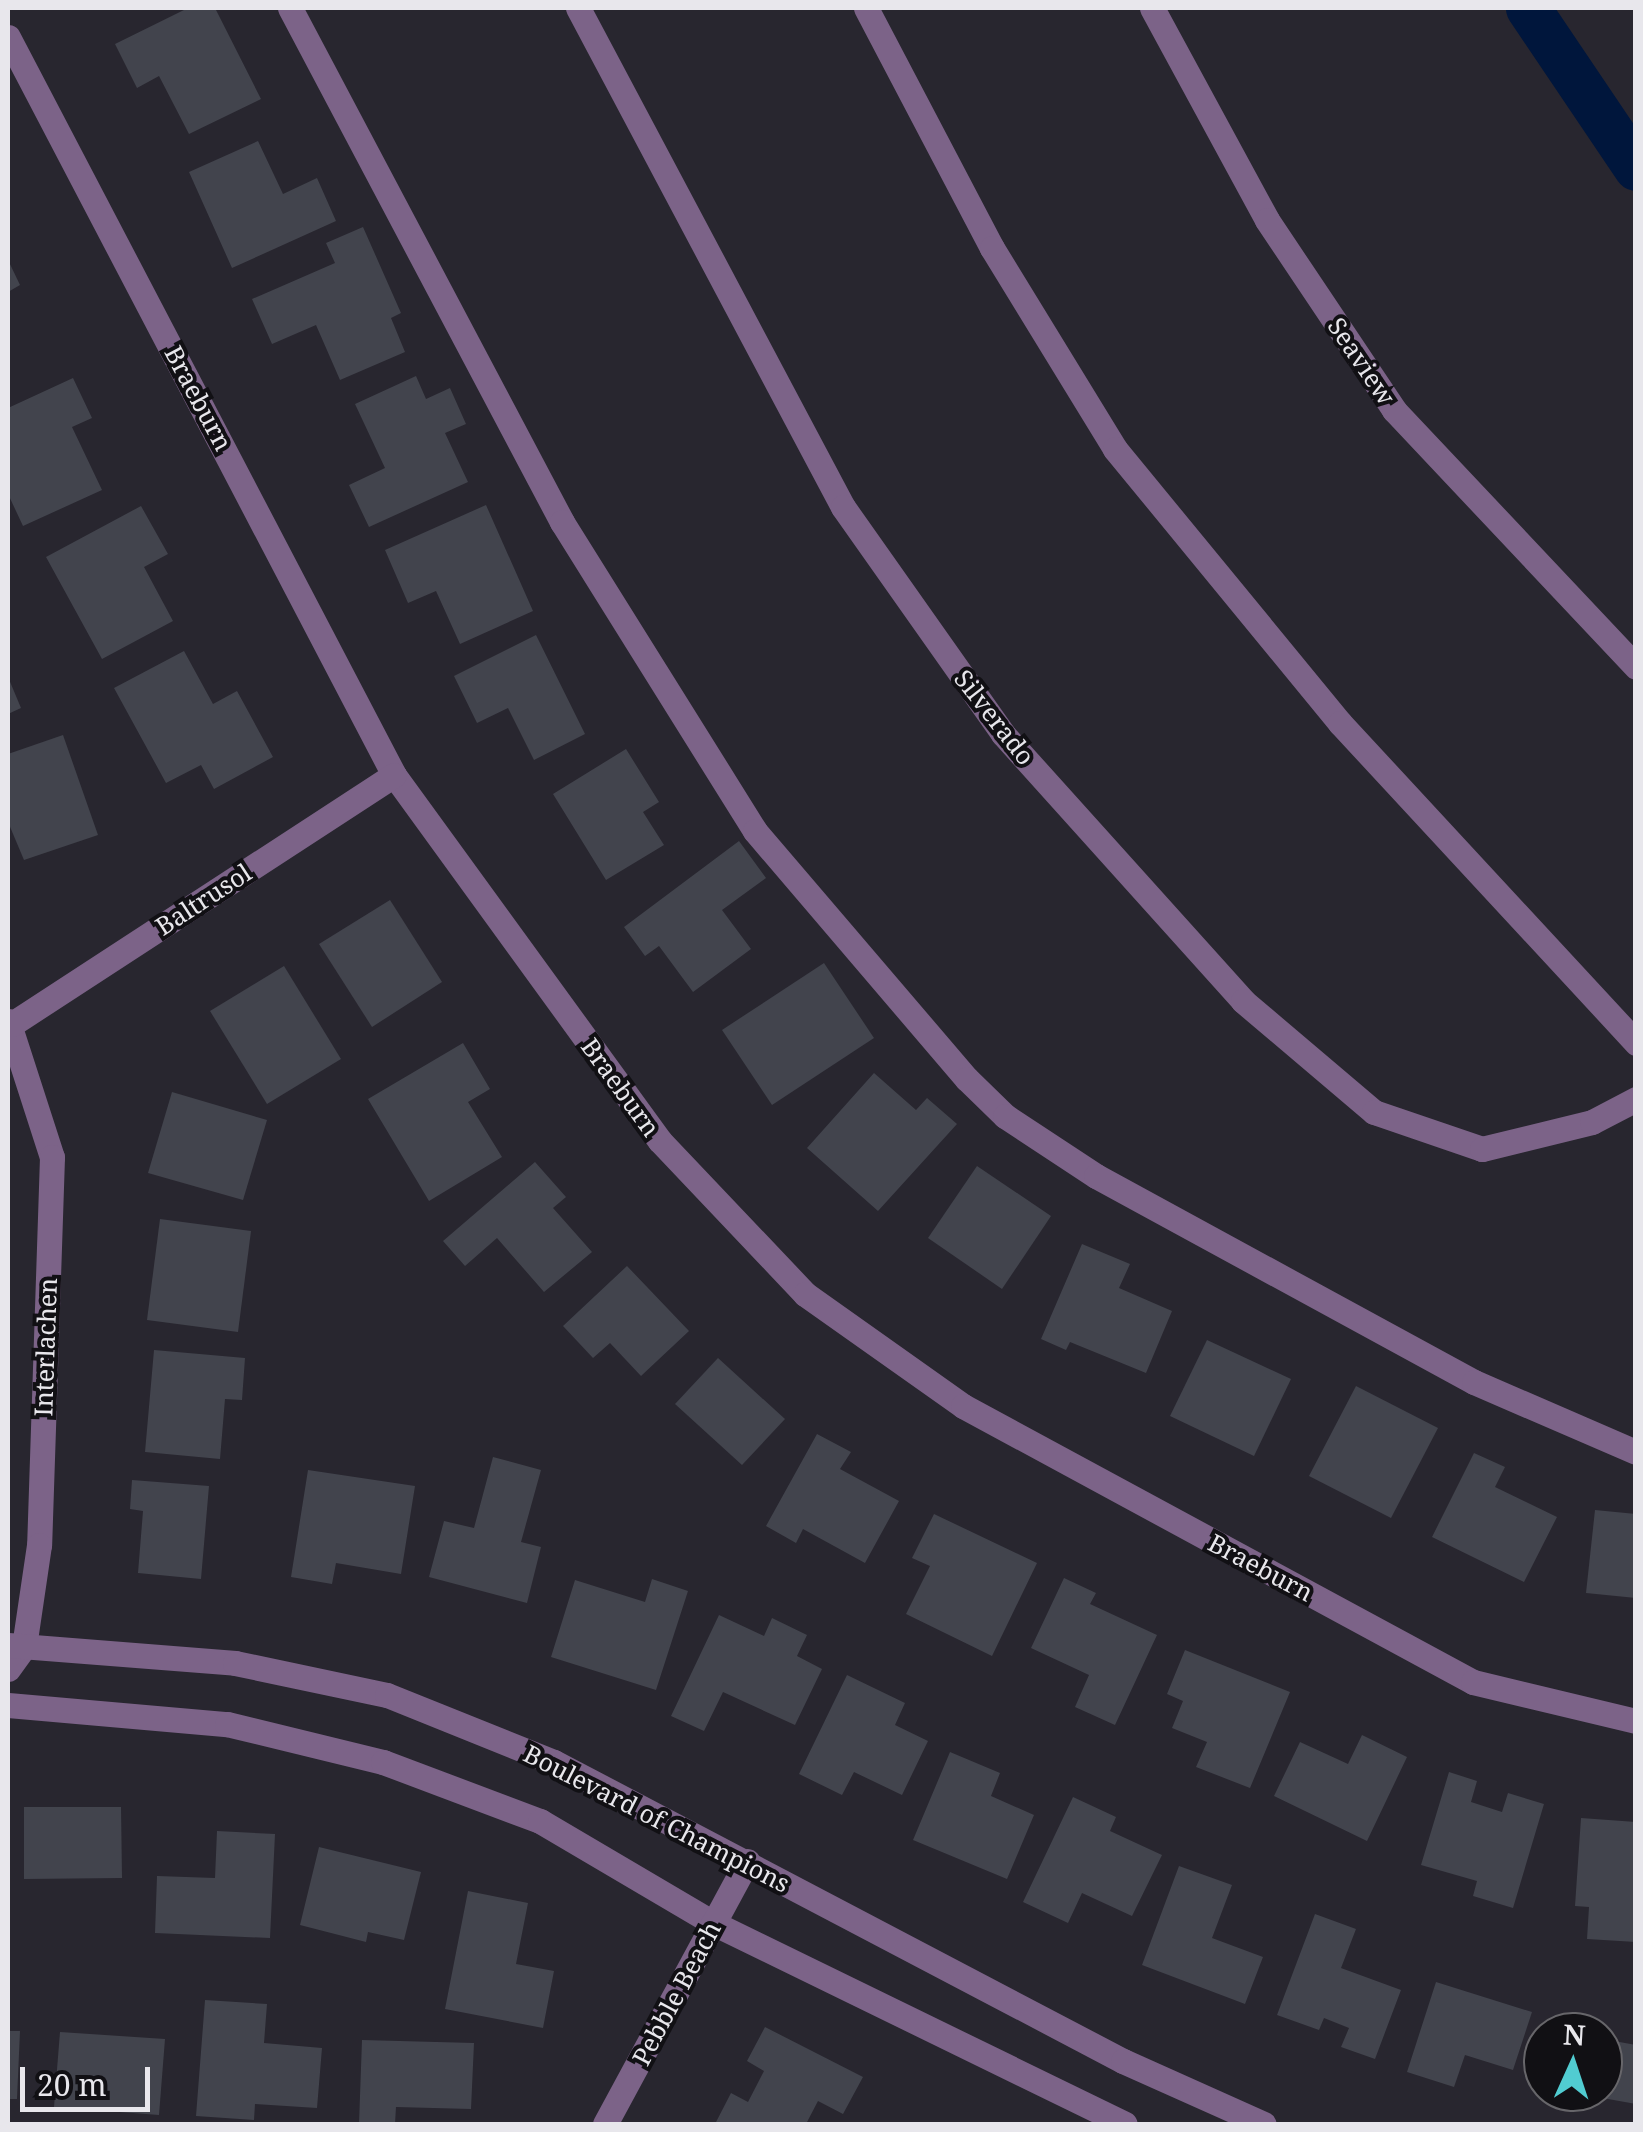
<!DOCTYPE html>
<html>
<head>
<meta charset="utf-8">
<style>
  body { margin:0 }
  #map { position:relative; width:1643px; height:2132px; overflow:hidden; background:#28262f; font-family:"Noto Serif",serif }
  div>[style] { position:absolute }
  .canal>* { height:45px; margin:-22.5px; padding:0 22.5px; transform-origin:22.5px; border-radius:22.5px; background:#00163c }
  .building>* { inset:0; background:#42444d }
  .minor>* { height:25px; margin:-12.5px; padding:0 12.5px; transform-origin:12.5px; border-radius:12.5px; background:#7c6388 }
  span { translate:-50% -50%; white-space:nowrap; text-align:center; line-height:1.15; -webkit-text-stroke:8px #111014; paint-order:stroke }
  .street-label { font-size:25px; color:#e8e7ec }
  .frame { position:absolute; inset:0; border:10px solid #e8e7ec; pointer-events:none }
  .north { position:absolute; left:1523px; top:2012px; width:100px; height:100px; box-sizing:border-box; background:#111014; border:2px solid #67666a; border-radius:50%; rotate:3deg; font-size:28px; font-weight:700; line-height:40px; text-align:center; color:#e8e7ec }
  .north::after { content:''; display:block; margin:auto; width:35px; height:45px; background:#51ccd1; clip-path:polygon(50% 0,100% 100%,50% 72%,0 100%) }
  .scale { position:absolute; left:20px; top:2067px; width:130px; height:45px; box-sizing:border-box; border:5px solid #e8e7ec; border-top:0; padding-left:12px; font-size:30px; line-height:35px; white-space:nowrap; color:#e8e7ec; -webkit-text-stroke:8px #111014; paint-order:stroke }
</style>
</head>
<body>
<div id="map">
  <div class="canal">
    <div style="left:1528px;top:8px;width:193px;rotate:56deg"></div>
  </div>
  <div class="building">
    <div style="clip-path:polygon(188px 8px,215px 8px,261px 99px,189px 134px,159px 76px,137px 88px,115px 44px)"></div>
    <div style="clip-path:polygon(258px 141px,283px 194px,317px 178px,336px 221px,232px 268px,189px 172px)"></div>
    <div style="clip-path:polygon(363px 227px,401px 313px,391px 318px,405px 352px,340px 380px,316px 325px,272px 344px,252px 299px,335px 263px,326px 243px)"></div>
    <div style="clip-path:polygon(8px 260px,20px 285px,8px 292px)"></div>
    <div style="clip-path:polygon(416px 376px,426px 399px,450px 388px,466px 424px,445px 433px,468px 482px,369px 527px,349px 485px,385px 468px,355px 404px)"></div>
    <div style="clip-path:polygon(73px 378px,92px 418px,72px 427px,102px 490px,23px 526px,8px 494px,8px 408px)"></div>
    <div style="clip-path:polygon(486px 505px,533px 611px,460px 644px,436px 591px,408px 603px,385px 550px)"></div>
    <div style="clip-path:polygon(141px 506px,168px 554px,144px 567px,173px 621px,102px 659px,46px 557px)"></div>
    <div style="clip-path:polygon(536px 635px,585px 734px,534px 760px,508px 708px,477px 723px,454px 676px)"></div>
    <div style="clip-path:polygon(184px 651px,213px 704px,237px 691px,273px 757px,214px 789px,201px 765px,166px 783px,114px 688px)"></div>
    <div style="clip-path:polygon(8px 677px,21px 708px,8px 714px)"></div>
    <div style="clip-path:polygon(63px 735px,98px 835px,24px 860px,8px 822px,8px 754px)"></div>
    <div style="clip-path:polygon(626px 749px,659px 802px,643px 812px,664px 845px,606px 880px,553px 794px)"></div>
    <div style="clip-path:polygon(739px 841px,766px 878px,722px 910px,751px 949px,693px 992px,659px 946px,645px 956px,624px 927px)"></div>
    <div style="clip-path:polygon(390px 900px,442px 982px,372px 1027px,319px 944px)"></div>
    <div style="clip-path:polygon(824px 963px,874px 1038px,772px 1105px,722px 1030px)"></div>
    <div style="clip-path:polygon(284px 966px,341px 1059px,267px 1104px,210px 1011px)"></div>
    <div style="clip-path:polygon(463px 1043px,490px 1089px,468px 1102px,502px 1157px,429px 1201px,368px 1099px)"></div>
    <div style="clip-path:polygon(874px 1073px,916px 1110px,927px 1098px,957px 1124px,878px 1211px,807px 1148px)"></div>
    <div style="clip-path:polygon(172px 1092px,267px 1120px,243px 1200px,148px 1173px)"></div>
    <div style="clip-path:polygon(535px 1162px,566px 1197px,553px 1208px,592px 1252px,544px 1292px,497px 1238px,465px 1266px,443px 1241px)"></div>
    <div style="clip-path:polygon(977px 1166px,1051px 1216px,1002px 1289px,928px 1238px)"></div>
    <div style="clip-path:polygon(160px 1219px,251px 1231px,238px 1332px,147px 1320px)"></div>
    <div style="clip-path:polygon(1082px 1244px,1130px 1264px,1119px 1288px,1172px 1311px,1146px 1373px,1070px 1342px,1066px 1350px,1041px 1339px)"></div>
    <div style="clip-path:polygon(627px 1266px,689px 1331px,641px 1376px,610px 1343px,593px 1358px,563px 1326px)"></div>
    <div style="clip-path:polygon(1207px 1340px,1291px 1379px,1254px 1456px,1170px 1416px)"></div>
    <div style="clip-path:polygon(154px 1350px,245px 1358px,242px 1400px,225px 1399px,220px 1459px,145px 1452px)"></div>
    <div style="clip-path:polygon(718px 1358px,785px 1419px,742px 1465px,675px 1404px)"></div>
    <div style="clip-path:polygon(1356px 1386px,1438px 1428px,1391px 1518px,1309px 1476px)"></div>
    <div style="clip-path:polygon(817px 1434px,851px 1452px,840px 1469px,899px 1501px,865px 1563px,803px 1529px,796px 1543px,766px 1526px)"></div>
    <div style="clip-path:polygon(1474px 1453px,1505px 1467px,1495px 1487px,1557px 1517px,1524px 1582px,1432px 1537px)"></div>
    <div style="clip-path:polygon(493px 1457px,541px 1470px,521px 1542px,541px 1547px,527px 1603px,429px 1577px,444px 1521px,474px 1528px)"></div>
    <div style="clip-path:polygon(308px 1470px,415px 1486px,401px 1574px,336px 1563px,332px 1584px,291px 1577px)"></div>
    <div style="clip-path:polygon(132px 1480px,209px 1486px,201px 1579px,138px 1573px,143px 1511px,130px 1509px)"></div>
    <div style="clip-path:polygon(1595px 1510px,1636px 1514px,1636px 1598px,1586px 1593px)"></div>
    <div style="clip-path:polygon(934px 1514px,1037px 1563px,992px 1656px,906px 1614px,930px 1566px,912px 1558px)"></div>
    <div style="clip-path:polygon(1064px 1578px,1096px 1593px,1090px 1604px,1157px 1635px,1115px 1725px,1075px 1707px,1089px 1675px,1031px 1648px)"></div>
    <div style="clip-path:polygon(652px 1579px,688px 1591px,656px 1690px,551px 1657px,575px 1580px,645px 1602px)"></div>
    <div style="clip-path:polygon(719px 1615px,764px 1636px,772px 1618px,807px 1635px,797px 1656px,822px 1669px,795px 1725px,723px 1692px,704px 1731px,671px 1716px)"></div>
    <div style="clip-path:polygon(1185px 1650px,1290px 1692px,1250px 1788px,1196px 1767px,1207px 1742px,1172px 1728px,1183px 1701px,1167px 1694px)"></div>
    <div style="clip-path:polygon(847px 1675px,905px 1703px,895px 1725px,928px 1741px,902px 1795px,854px 1772px,842px 1795px,799px 1774px)"></div>
    <div style="clip-path:polygon(1362px 1735px,1407px 1757px,1367px 1841px,1274px 1796px,1300px 1742px,1348px 1764px)"></div>
    <div style="clip-path:polygon(950px 1752px,1000px 1773px,991px 1796px,1034px 1815px,1007px 1879px,913px 1840px)"></div>
    <div style="clip-path:polygon(1449px 1772px,1477px 1781px,1471px 1802px,1502px 1812px,1508px 1793px,1544px 1804px,1513px 1908px,1473px 1896px,1477px 1881px,1421px 1865px)"></div>
    <div style="clip-path:polygon(1073px 1797px,1116px 1817px,1110px 1831px,1162px 1855px,1132px 1916px,1082px 1893px,1068px 1923px,1023px 1902px)"></div>
    <div style="clip-path:polygon(24px 1807px,121px 1807px,122px 1878px,24px 1879px)"></div>
    <div style="clip-path:polygon(1581px 1818px,1636px 1822px,1636px 1942px,1587px 1939px,1589px 1907px,1575px 1906px)"></div>
    <div style="clip-path:polygon(217px 1831px,275px 1834px,270px 1938px,155px 1933px,157px 1876px,215px 1878px)"></div>
    <div style="clip-path:polygon(319px 1847px,421px 1872px,404px 1940px,368px 1932px,366px 1942px,300px 1925px)"></div>
    <div style="clip-path:polygon(1179px 1866px,1232px 1885px,1212px 1938px,1263px 1957px,1245px 2004px,1142px 1965px)"></div>
    <div style="clip-path:polygon(468px 1891px,528px 1903px,516px 1964px,554px 1971px,543px 2028px,445px 2009px)"></div>
    <div style="clip-path:polygon(1315px 1914px,1356px 1929px,1341px 1968px,1401px 1990px,1375px 2059px,1341px 2047px,1349px 2028px,1324px 2018px,1319px 2030px,1277px 2015px)"></div>
    <div style="clip-path:polygon(1436px 1982px,1532px 2012px,1513px 2070px,1465px 2055px,1454px 2087px,1407px 2072px)"></div>
    <div style="clip-path:polygon(205px 2000px,267px 2004px,264px 2043px,322px 2048px,317px 2108px,255px 2104px,254px 2120px,196px 2116px)"></div>
    <div style="clip-path:polygon(765px 2027px,863px 2077px,843px 2114px,818px 2101px,806px 2124px,715px 2124px,731px 2093px,748px 2102px,764px 2071px,747px 2061px)"></div>
    <div style="clip-path:polygon(8px 2031px,20px 2031px,17px 2099px,8px 2099px)"></div>
    <div style="clip-path:polygon(60px 2032px,165px 2039px,159px 2115px,54px 2107px)"></div>
    <div style="clip-path:polygon(1603px 2039px,1636px 2045px,1636px 2104px,1580px 2094px,1603px 2092px)"></div>
    <div style="clip-path:polygon(362px 2040px,474px 2043px,471px 2109px,396px 2107px,395px 2124px,359px 2124px)"></div>
  </div>
  <div class="minor">
    <div style="left:290px;top:8px;width:582px;rotate:62.11deg"></div>
    <div style="left:562px;top:522px;width:364px;rotate:58deg"></div>
    <div style="left:755px;top:831px;width:326px;rotate:49.5deg"></div>
    <div style="left:967px;top:1079px;width:53px;rotate:44.2deg"></div>
    <div style="left:1005px;top:1116px;width:109px;rotate:33.4deg"></div>
    <div style="left:1096px;top:1176px;width:430px;rotate:28.6deg"></div>
    <div style="left:1474px;top:1382px;width:176px;rotate:23.4deg"></div>
    <div style="left:578px;top:8px;width:565px;rotate:62.03deg"></div>
    <div style="left:843px;top:507px;width:278px;rotate:54.8deg"></div>
    <div style="left:1003px;top:734px;width:359px;rotate:48deg"></div>
    <div style="left:1243px;top:1001px;width:172px;rotate:40.3deg"></div>
    <div style="left:1374px;top:1112px;width:114px;rotate:18.9deg"></div>
    <div style="left:1482px;top:1149px;width:113px;rotate:-13.8deg"></div>
    <div style="left:1592px;top:1122px;width:50px;rotate:-27.6deg"></div>
    <div style="left:866px;top:8px;width:271px;rotate:62.3deg"></div>
    <div style="left:992px;top:248px;width:236px;rotate:58.5deg"></div>
    <div style="left:1115px;top:449px;width:355px;rotate:50.6deg"></div>
    <div style="left:1340px;top:723px;width:436px;rotate:47.2deg"></div>
    <div style="left:1152px;top:8px;width:241px;rotate:61.5deg"></div>
    <div style="left:1267px;top:220px;width:229px;rotate:56.2deg"></div>
    <div style="left:1394px;top:410px;width:353px;rotate:46.7deg"></div>
    <div style="left:8px;top:37px;width:833px;rotate:62.39deg"></div>
    <div style="left:394px;top:775px;width:452px;rotate:54deg"></div>
    <div style="left:660px;top:1141px;width:211px;rotate:46.5deg"></div>
    <div style="left:805px;top:1294px;width:194px;rotate:35.3deg"></div>
    <div style="left:963px;top:1406px;width:580px;rotate:28.42deg"></div>
    <div style="left:1473px;top:1682px;width:168px;rotate:13.5deg"></div>
    <div style="left:8px;top:1021px;width:143px;rotate:72.1deg"></div>
    <div style="left:52px;top:1157px;width:388px;rotate:91.9deg"></div>
    <div style="left:39px;top:1545px;width:103px;rotate:98.4deg"></div>
    <div style="left:24px;top:1647px;width:27px;rotate:126deg"></div>
    <div style="left:12px;top:1024px;width:456px;rotate:-33.1deg"></div>
    <div style="left:8px;top:1645px;width:228px;rotate:4.5deg"></div>
    <div style="left:235px;top:1663px;width:155px;rotate:11.9deg"></div>
    <div style="left:387px;top:1695px;width:180px;rotate:21.9deg"></div>
    <div style="left:554px;top:1762px;width:643px;rotate:27.72deg"></div>
    <div style="left:1123px;top:2061px;width:154px;rotate:24.1deg"></div>
    <div style="left:8px;top:1705px;width:220px;rotate:5deg"></div>
    <div style="left:227px;top:1724px;width:161px;rotate:13.7deg"></div>
    <div style="left:383px;top:1762px;width:168px;rotate:20.6deg"></div>
    <div style="left:540px;top:1821px;width:201px;rotate:30.5deg"></div>
    <div style="left:713px;top:1923px;width:458px;rotate:26deg"></div>
    <div style="left:605px;top:2124px;width:299px;rotate:-61.6deg"></div>
  </div>
  <div class="street-label">
    <span style="left:1362px;top:361px;rotate:56deg">Seaview</span>
    <span style="left:199px;top:398px;rotate:62deg">Braeburn</span>
    <span style="left:995px;top:717px;rotate:52deg">Silverado</span>
    <span style="left:203px;top:899px;rotate:-33deg">Baltrusol</span>
    <span style="left:621px;top:1087px;rotate:54deg">Braeburn</span>
    <span style="left:45px;top:1347px;rotate:-88deg">Interlachen</span>
    <span style="left:1261px;top:1567px;rotate:28deg">Braeburn</span>
    <span style="left:657px;top:1818px;rotate:27deg">Boulevard of Champions</span>
    <span style="left:676px;top:1993px;rotate:-62deg">Pebble Beach</span>
  </div>
  <div class="frame"></div>
  <div class="north">N</div>
  <div class="scale">20 m</div>
</div>
</body>
</html>
